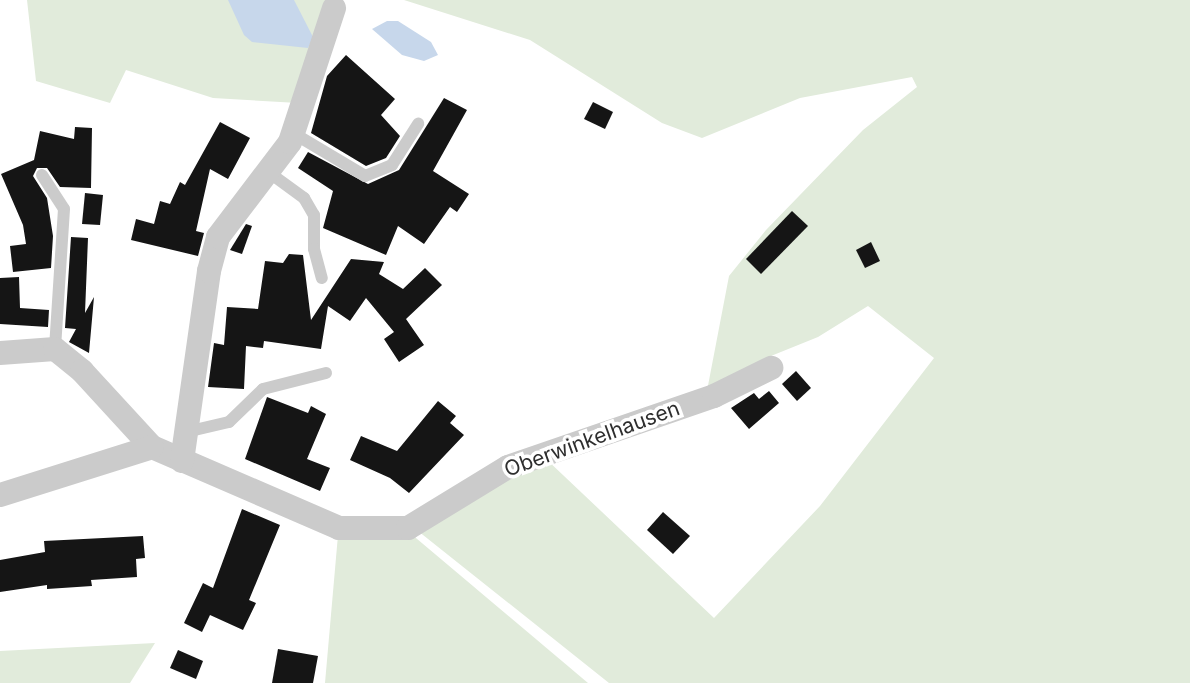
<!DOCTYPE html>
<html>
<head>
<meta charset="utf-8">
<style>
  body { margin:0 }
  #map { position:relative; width:1190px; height:683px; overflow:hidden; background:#fff; font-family:Inter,sans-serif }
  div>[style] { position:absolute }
  .green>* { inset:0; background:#e1ebdb }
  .water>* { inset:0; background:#c7d7eb }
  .building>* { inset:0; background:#151515 }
  .service>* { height:12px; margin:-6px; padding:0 6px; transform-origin:6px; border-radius:6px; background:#cbcbcb }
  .minor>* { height:24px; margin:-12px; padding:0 12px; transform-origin:12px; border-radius:12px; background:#cbcbcb }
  span { translate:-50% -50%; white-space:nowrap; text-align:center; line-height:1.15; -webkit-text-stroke:7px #fff; paint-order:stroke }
  .street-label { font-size:21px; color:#2e2e2e }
</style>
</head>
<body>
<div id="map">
  <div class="green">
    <div style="clip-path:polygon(27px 0,339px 0,298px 103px,213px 98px,126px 70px,110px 103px,36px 81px)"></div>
    <div style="clip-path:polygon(404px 0,1190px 0,1190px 683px,609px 683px,418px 531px,545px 458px,714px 618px,820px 506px,934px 358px,868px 306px,818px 337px,766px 358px,706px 396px,729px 276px,766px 230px,863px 130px,917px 87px,912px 77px,800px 98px,702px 138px,662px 123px,530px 40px)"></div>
    <div style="clip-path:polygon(410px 533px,588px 683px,325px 683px,338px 535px)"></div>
    <div style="clip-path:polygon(155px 643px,130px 683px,0 683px,0 651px)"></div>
  </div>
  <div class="water">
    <div style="clip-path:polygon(228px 0,294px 0,313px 37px,310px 44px,308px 48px,252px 42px,244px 35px)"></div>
    <div style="clip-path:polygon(387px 21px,398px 21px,431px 42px,438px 55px,424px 61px,402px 55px,372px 29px)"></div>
  </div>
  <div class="building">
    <div style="clip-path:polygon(346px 55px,395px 99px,381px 115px,400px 136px,386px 158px,366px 166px,311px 133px,327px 76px)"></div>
    <div style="clip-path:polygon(444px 98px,467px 110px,433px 171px,469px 194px,457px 212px,450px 207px,424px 244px,398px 226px,386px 255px,323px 228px,333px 191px,298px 168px,308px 152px,368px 184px,399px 170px)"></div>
    <div style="clip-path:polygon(593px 102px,613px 112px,605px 129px,584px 119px)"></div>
    <div style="clip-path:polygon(220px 122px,250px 138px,228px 179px,210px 169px,196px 231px,204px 233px,198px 256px,131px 240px,136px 219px,154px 224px,160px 201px,170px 204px,180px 182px,185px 185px)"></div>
    <div style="clip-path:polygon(75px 127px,92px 128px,91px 188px,60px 187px,47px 168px,37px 168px,33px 176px,47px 198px,53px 236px,51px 268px,13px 272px,10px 246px,26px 244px,23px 225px,1px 174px,34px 160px,40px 131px,74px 139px)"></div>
    <div style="clip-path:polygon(85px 193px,103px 195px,100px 225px,82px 224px)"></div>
    <div style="clip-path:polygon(792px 211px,808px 226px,761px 274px,746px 259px)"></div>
    <div style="clip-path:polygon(246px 224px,252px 226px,242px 254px,230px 250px)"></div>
    <div style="clip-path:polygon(71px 237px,88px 238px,85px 313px,94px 297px,89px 353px,69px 342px,76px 329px,65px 328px)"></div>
    <div style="clip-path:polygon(871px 242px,880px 261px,865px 268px,856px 250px)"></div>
    <div style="clip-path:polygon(289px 254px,303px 255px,311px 320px,351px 259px,384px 262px,379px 274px,403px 289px,425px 268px,442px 285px,406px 319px,424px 345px,399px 362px,384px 339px,394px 332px,366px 298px,350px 321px,328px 306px,321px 349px,264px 341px,263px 348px,246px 346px,244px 389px,208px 387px,214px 343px,224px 345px,227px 307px,258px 309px,265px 261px,283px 263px)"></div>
    <div style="clip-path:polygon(19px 277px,20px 308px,49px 310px,48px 327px,0 324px,0 278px)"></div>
    <div style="clip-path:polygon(796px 371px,811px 388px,797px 401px,782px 384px)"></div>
    <div style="clip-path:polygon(769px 391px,779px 403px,749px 429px,731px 408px,754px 393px,759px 399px)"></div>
    <div style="clip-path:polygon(267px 397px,308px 413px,311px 406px,326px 414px,307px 459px,330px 468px,320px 491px,245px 459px)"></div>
    <div style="clip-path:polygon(438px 401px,456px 416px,450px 423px,464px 435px,409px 493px,390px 478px,350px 460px,361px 436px,397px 451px)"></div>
    <div style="clip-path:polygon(242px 509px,280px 525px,249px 600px,256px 603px,243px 630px,210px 615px,202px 632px,184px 623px,203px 583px,213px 588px)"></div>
    <div style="clip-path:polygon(663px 512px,690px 536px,673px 554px,647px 530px)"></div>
    <div style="clip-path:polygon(143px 536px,145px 558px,136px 559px,137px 577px,91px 580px,92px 586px,47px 589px,47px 585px,0 592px,0 560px,45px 552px,44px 541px)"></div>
    <div style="clip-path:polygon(278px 649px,318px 656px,313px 683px,272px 683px)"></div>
    <div style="clip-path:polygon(178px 650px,203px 661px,196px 679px,170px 668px)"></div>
  </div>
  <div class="service">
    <div style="left:293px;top:133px;width:84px;rotate:30.8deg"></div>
    <div style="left:365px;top:176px;width:29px;rotate:-22deg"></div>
    <div style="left:392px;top:165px;width:49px;rotate:-57.6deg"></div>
    <div style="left:267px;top:171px;width:46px;rotate:36.1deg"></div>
    <div style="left:304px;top:198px;width:20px;rotate:60deg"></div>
    <div style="left:314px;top:215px;width:34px;rotate:90deg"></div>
    <div style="left:314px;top:249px;width:30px;rotate:75deg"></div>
    <div style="left:42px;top:175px;width:40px;rotate:57.1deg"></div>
    <div style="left:64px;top:209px;width:140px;rotate:93.7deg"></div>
    <div style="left:186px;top:432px;width:44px;rotate:-13.1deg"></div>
    <div style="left:229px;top:422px;width:47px;rotate:-44.1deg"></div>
    <div style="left:263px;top:389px;width:65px;rotate:-14.3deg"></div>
  </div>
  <div class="minor">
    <div style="left:0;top:353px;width:55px;rotate:-4.2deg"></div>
    <div style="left:55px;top:349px;width:35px;rotate:39deg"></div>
    <div style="left:82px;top:371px;width:103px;rotate:47.4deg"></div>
    <div style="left:152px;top:447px;width:204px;rotate:23.4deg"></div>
    <div style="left:339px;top:528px;width:69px"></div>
    <div style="left:408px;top:528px;width:117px;rotate:-31.4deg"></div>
    <div style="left:508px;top:467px;width:218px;rotate:-19deg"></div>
    <div style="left:714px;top:396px;width:64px;rotate:-26.2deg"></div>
    <div style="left:182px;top:461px;width:192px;rotate:-81.9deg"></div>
    <div style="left:209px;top:271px;width:35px;rotate:-75deg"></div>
    <div style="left:218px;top:237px;width:119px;rotate:-52.8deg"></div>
    <div style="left:290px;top:142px;width:141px;rotate:-71.8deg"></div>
    <div style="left:0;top:495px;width:159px;rotate:-17.5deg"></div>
  </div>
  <div class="street-label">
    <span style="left:592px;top:439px;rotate:-20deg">Oberwinkelhausen</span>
  </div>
</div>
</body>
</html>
